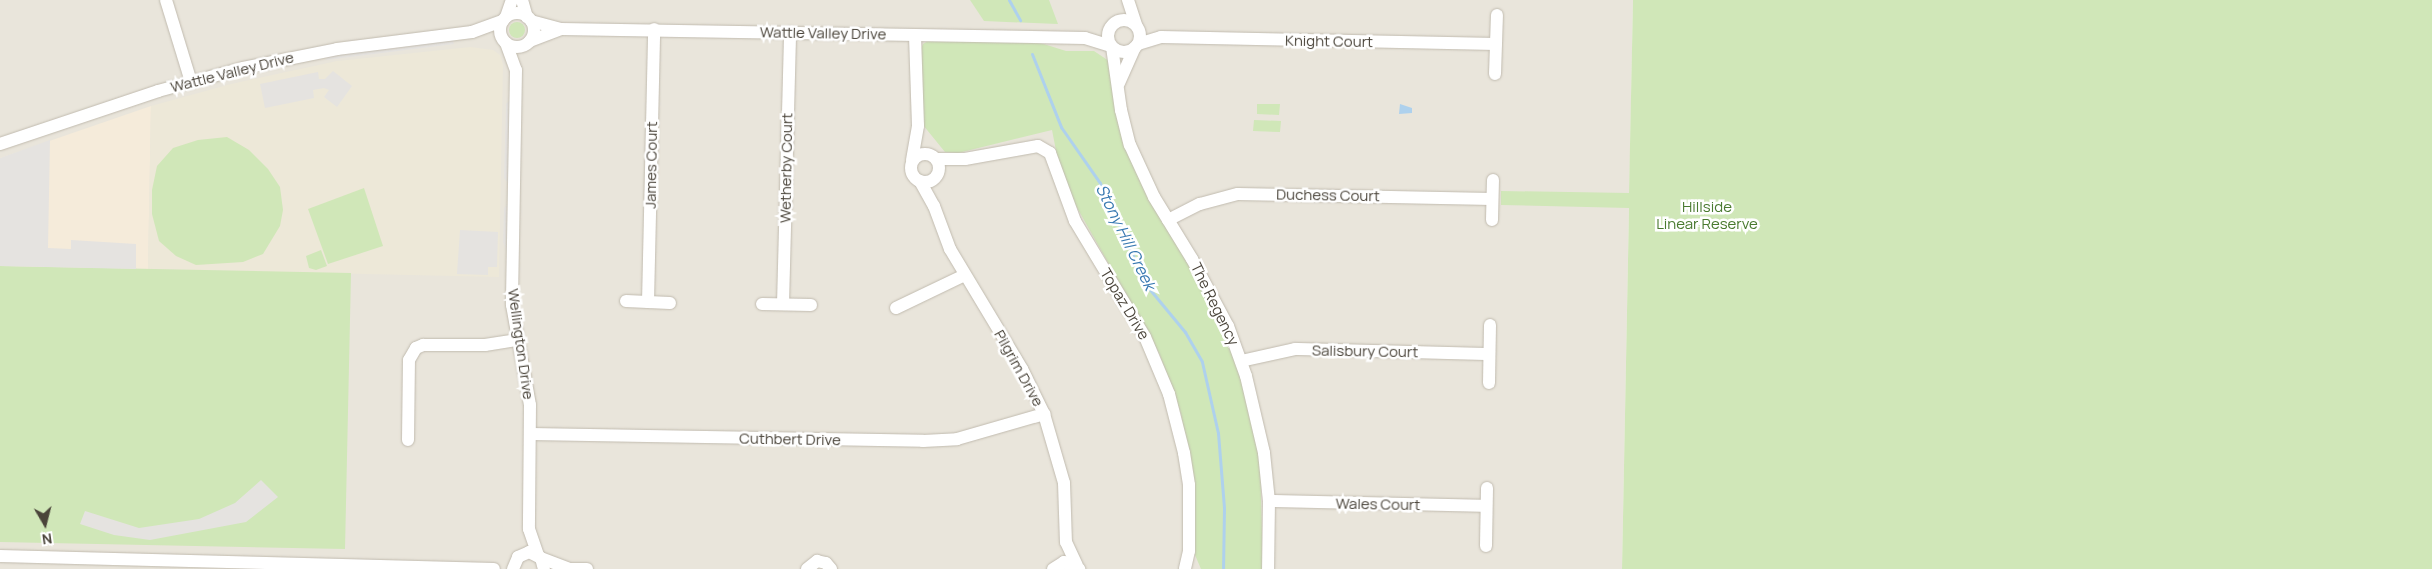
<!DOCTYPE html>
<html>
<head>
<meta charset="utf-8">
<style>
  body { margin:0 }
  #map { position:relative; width:2432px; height:569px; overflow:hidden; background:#f5f3ed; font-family:Manrope,sans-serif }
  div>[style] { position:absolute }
  .residential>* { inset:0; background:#e9e5db }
  .commercial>* { inset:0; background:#f5ebda }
  .education>* { inset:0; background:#ede8d8 }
  .green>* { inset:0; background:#d0e7b8 }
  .round { border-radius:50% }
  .parking>* { inset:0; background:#e5e3e0 }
  .water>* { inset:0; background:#aed1ed }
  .stream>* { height:3px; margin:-1.5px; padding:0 1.5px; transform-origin:1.5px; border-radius:1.5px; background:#aed1ed }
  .roads { filter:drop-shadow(0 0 1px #c1bbaf) drop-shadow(0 0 1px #c1bbaf) }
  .minor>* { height:12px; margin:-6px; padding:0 6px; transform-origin:6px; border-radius:6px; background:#fff }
  .minor>.ring { margin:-6px; padding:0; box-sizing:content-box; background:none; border:12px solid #fff; border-radius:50% }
  span { translate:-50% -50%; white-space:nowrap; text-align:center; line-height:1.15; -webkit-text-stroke:5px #fff; paint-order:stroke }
  .street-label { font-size:15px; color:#4a443a }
  .park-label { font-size:15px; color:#497a2f }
  .water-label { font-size:16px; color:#3879b1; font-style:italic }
  .north { position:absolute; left:20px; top:499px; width:50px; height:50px; -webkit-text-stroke:4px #fff; paint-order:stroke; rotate:172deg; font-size:14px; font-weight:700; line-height:20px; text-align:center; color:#4a443a }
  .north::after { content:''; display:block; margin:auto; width:18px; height:22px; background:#4a443a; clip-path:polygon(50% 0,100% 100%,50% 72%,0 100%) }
</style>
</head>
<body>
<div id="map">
  <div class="residential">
    <div style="clip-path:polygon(0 0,1633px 0,1622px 569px,0 569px)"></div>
  </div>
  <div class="commercial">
    <div style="clip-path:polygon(151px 106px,148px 269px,0 266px,0 158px)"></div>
  </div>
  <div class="education">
    <div style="clip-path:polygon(470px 47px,493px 50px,500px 55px,503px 65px,499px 277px,148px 269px,151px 106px,231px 84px,337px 61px)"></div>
  </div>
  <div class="green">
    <div style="clip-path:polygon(970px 0,1049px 0,1058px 24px,984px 21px)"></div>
    <div style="clip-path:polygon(1633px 0,2432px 0,2432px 569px,1622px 569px,1629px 208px,1501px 205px,1501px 191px,1629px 193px)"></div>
    <div class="round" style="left:509px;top:22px;width:16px;height:16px"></div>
    <div style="clip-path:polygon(933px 38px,1031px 40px,1066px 51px,1094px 51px,1112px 63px,1114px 100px,1166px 227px,1207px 296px,1243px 378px,1260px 461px,1263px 569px,1201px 569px,1195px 555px,1192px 480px,1181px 414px,1170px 382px,1159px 353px,1071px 197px,1060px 171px,1052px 130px,958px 153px,945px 152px,923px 125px,919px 53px,923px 44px)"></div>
    <div style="clip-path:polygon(1257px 104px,1280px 104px,1279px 115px,1257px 114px)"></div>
    <div style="clip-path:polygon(1254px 120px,1281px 121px,1280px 132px,1253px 131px)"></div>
    <div style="clip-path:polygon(227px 137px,249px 150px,268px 169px,280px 187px,283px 210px,280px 226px,263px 254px,243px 262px,196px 265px,176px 256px,159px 241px,152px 214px,152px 190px,157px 166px,173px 148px,198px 140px)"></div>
    <div style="clip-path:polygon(364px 188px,383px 246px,328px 264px,308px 209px)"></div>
    <div style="clip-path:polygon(321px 250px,327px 266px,316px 270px,309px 268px,306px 256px)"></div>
    <div style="clip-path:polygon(0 266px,351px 273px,345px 549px,0 542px)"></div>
  </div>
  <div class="parking">
    <div style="clip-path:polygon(453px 40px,454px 44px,326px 60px,325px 57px)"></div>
    <div style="clip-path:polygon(333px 71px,352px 86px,337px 107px,324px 97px,329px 90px,324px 88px,313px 90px,314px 98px,265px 108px,260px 84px,318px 72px,319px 79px,325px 79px)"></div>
    <div style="clip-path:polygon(510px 100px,508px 183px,504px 178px,506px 104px)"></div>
    <div style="clip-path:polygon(50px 140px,48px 248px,71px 249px,71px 240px,136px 244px,136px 269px,0 266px,0 158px)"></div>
    <div style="clip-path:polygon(507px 205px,507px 253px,503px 242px,504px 208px)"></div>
    <div style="clip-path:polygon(460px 230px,498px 232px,497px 267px,488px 267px,488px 275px,457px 274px)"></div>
    <div style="clip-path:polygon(261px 480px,278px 497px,246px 522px,150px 540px,114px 535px,80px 524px,85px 511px,139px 528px,199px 519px,235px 503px)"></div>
  </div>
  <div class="water">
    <div style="clip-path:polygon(1400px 104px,1412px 108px,1412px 113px,1399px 114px)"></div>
  </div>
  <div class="stream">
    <div style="left:1009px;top:0;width:23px;rotate:61deg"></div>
    <div style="left:1032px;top:54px;width:79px;rotate:68.3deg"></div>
    <div style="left:1061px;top:127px;width:68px;rotate:55.1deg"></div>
    <div style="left:1100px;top:183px;width:113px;rotate:65.5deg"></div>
    <div style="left:1147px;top:286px;width:60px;rotate:50.4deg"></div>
    <div style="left:1185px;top:332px;width:34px;rotate:60deg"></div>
    <div style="left:1202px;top:362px;width:73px;rotate:77.3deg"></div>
    <div style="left:1218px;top:433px;width:75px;rotate:85.4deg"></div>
    <div style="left:1224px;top:508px;width:61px;rotate:90.9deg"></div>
  </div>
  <div class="roads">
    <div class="minor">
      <div style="left:166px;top:0;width:86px;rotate:73deg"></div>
      <div style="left:522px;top:0;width:18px;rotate:74deg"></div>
      <div style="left:1128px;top:0;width:26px;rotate:72deg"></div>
      <div class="ring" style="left:500px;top:13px;width:22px;height:22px"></div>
      <div style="left:506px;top:17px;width:18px;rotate:-71deg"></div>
      <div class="ring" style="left:1108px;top:20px;width:20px;height:20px"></div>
      <div style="left:531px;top:21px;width:31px;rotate:15deg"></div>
      <div style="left:561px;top:29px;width:524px;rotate:0.98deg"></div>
      <div style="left:1085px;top:38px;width:27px;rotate:17deg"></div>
      <div style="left:530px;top:41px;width:33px;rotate:-21deg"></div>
      <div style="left:506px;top:43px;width:29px;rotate:70deg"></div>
      <div style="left:516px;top:70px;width:235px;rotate:91deg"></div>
      <div style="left:512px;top:305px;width:102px;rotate:79.8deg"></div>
      <div style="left:530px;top:405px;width:124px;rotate:90.5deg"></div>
      <div style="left:529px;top:529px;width:28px;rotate:71deg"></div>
      <div style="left:1138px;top:44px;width:24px;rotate:-17deg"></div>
      <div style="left:1161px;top:37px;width:335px;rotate:1.2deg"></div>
      <div style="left:1112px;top:47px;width:64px;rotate:81.9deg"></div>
      <div style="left:1121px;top:110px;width:36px;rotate:76deg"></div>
      <div style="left:1130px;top:145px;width:57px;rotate:65.2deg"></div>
      <div style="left:1154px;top:197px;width:73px;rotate:58.5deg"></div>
      <div style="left:1192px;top:259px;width:76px;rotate:61.8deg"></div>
      <div style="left:1228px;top:326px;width:53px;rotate:70.2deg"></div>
      <div style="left:1246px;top:376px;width:79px;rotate:76.8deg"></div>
      <div style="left:1264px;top:453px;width:48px;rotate:84.1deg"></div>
      <div style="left:1269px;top:501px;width:68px;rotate:90.8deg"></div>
      <div style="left:1495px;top:74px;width:59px;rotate:-88.1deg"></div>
      <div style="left:1119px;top:83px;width:39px;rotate:-66deg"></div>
      <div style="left:0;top:144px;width:167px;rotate:-18.5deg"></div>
      <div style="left:158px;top:91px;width:88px;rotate:-15.1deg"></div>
      <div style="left:243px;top:68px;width:96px;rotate:-11.4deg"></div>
      <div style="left:337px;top:49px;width:136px;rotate:-7.2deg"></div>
      <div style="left:472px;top:32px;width:33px;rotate:-20deg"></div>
      <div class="ring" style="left:911px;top:154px;width:16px;height:16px"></div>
      <div style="left:937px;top:159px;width:28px"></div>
      <div style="left:965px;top:159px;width:74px;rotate:-10.1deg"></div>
      <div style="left:1038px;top:146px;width:14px;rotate:30deg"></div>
      <div style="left:1050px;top:153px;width:72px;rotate:69.8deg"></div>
      <div style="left:1075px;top:221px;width:135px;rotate:58.9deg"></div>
      <div style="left:1145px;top:337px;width:62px;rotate:67.2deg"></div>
      <div style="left:1169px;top:394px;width:61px;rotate:75.7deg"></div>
      <div style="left:1184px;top:453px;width:32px;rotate:81deg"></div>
      <div style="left:1189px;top:485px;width:66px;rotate:90deg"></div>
      <div style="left:1189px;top:551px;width:18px;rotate:103deg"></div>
      <div style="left:912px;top:160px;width:35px;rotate:-80deg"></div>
      <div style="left:918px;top:126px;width:91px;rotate:-91.9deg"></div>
      <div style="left:920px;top:181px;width:29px;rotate:61deg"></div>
      <div style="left:934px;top:206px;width:46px;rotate:69.6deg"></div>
      <div style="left:950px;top:249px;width:140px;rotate:59deg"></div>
      <div style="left:1022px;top:369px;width:50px;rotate:63.9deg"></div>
      <div style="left:1044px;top:414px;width:72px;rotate:73.8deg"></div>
      <div style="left:1064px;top:483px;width:59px;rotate:88.1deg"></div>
      <div style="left:1066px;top:542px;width:26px;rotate:65deg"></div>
      <div style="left:1168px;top:220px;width:36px;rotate:-27deg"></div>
      <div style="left:1200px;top:204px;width:39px;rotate:-15deg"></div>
      <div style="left:1238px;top:194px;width:254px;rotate:1.1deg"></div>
      <div style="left:1492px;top:220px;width:40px;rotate:-88.6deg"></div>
      <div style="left:626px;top:301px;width:44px;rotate:2.6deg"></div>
      <div style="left:648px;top:302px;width:273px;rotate:-88.7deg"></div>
      <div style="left:762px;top:304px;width:49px;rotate:1.2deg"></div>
      <div style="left:783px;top:304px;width:272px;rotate:-88.5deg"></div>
      <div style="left:896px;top:308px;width:76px;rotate:-25.6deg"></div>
      <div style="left:1241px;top:361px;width:55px;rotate:-12.5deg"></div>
      <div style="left:1295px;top:349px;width:194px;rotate:1.5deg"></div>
      <div style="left:1489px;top:383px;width:58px;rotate:-89deg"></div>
      <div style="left:531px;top:434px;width:392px;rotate:1deg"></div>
      <div style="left:923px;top:441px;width:34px;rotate:-3deg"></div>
      <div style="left:957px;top:439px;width:91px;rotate:-16deg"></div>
      <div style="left:408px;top:440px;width:80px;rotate:-89.3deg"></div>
      <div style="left:409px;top:360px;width:14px;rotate:-60deg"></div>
      <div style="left:416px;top:348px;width:8px;rotate:-23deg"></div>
      <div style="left:423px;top:345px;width:62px"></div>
      <div style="left:485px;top:345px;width:33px;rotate:-9deg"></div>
      <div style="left:1269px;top:501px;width:217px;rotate:1.3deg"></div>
      <div style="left:1486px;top:546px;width:58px;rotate:-89deg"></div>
      <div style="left:0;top:556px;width:494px;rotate:1.5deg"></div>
      <div style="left:541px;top:558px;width:31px;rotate:21deg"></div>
      <div style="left:513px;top:569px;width:13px;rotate:-67deg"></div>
      <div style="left:518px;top:557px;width:12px;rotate:-24deg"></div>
      <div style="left:529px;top:552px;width:13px;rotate:27deg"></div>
      <div style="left:541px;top:558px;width:11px;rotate:75deg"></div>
      <div style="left:568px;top:569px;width:19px"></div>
      <div style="left:807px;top:569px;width:13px;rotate:-39deg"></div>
      <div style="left:817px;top:561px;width:9px;rotate:13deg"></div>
      <div style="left:826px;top:563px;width:8px;rotate:50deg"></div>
      <div style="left:1053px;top:569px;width:13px;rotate:-32deg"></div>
      <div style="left:1064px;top:562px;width:17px;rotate:25deg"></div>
    </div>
  </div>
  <div class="street-label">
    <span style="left:823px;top:33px;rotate:1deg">Wattle Valley Drive</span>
    <span style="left:1329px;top:41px;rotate:1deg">Knight Court</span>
    <span style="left:232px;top:72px;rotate:-14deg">Wattle Valley Drive</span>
    <span style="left:651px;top:165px;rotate:-89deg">James Court</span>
    <span style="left:786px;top:168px;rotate:-89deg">Wetherby Court</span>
    <span style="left:1328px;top:195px;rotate:1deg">Duchess Court</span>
    <span style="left:1125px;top:304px;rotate:59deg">Topaz Drive</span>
    <span style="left:1215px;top:304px;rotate:64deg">The Regency</span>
    <span style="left:521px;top:344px;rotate:82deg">Wellington Drive</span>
    <span style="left:1365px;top:351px;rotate:1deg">Salisbury Court</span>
    <span style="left:1019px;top:368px;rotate:61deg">Pilgrim Drive</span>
    <span style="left:790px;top:439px;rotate:1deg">Cuthbert Drive</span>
    <span style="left:1378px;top:504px;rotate:1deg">Wales Court</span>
  </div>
  <div class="park-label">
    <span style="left:1707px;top:215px">Hillside<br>Linear Reserve</span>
  </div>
  <div class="water-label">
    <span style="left:1126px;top:237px;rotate:64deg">Stony Hill Creek</span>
  </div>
  <div class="north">N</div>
</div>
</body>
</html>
